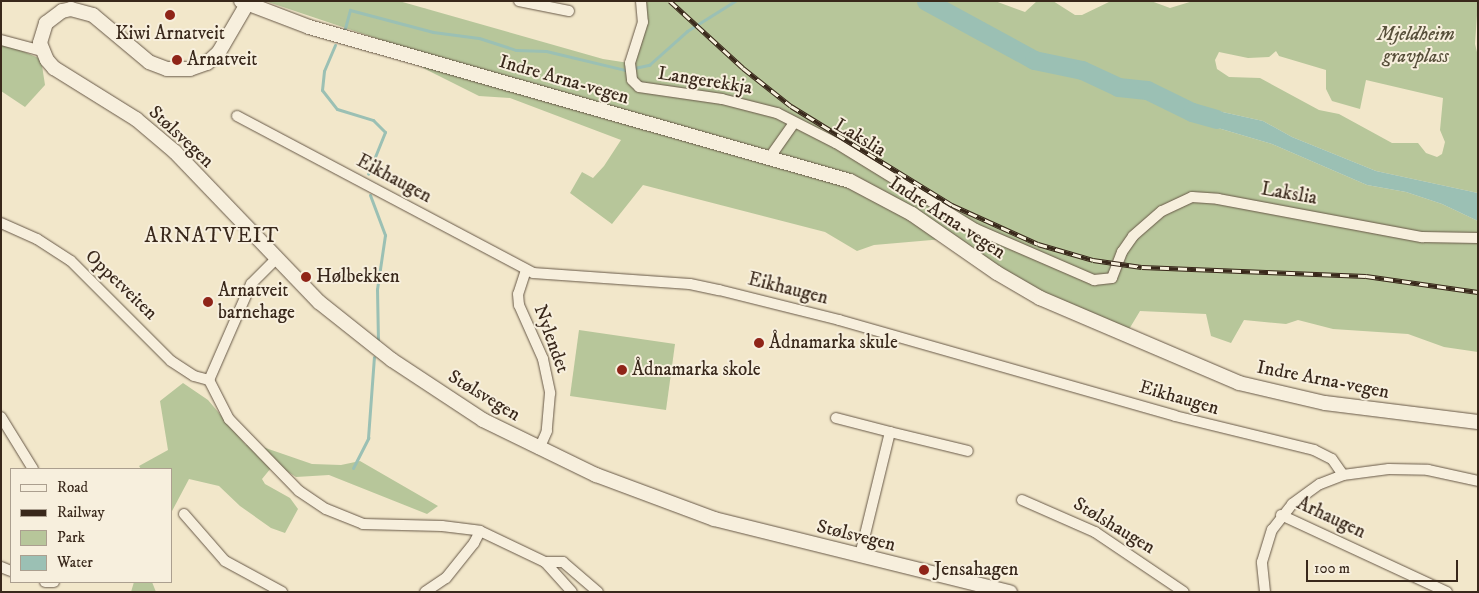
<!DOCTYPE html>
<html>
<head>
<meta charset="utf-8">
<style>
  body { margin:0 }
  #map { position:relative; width:1479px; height:593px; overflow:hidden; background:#f2e7ca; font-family:"IM FELL DW Pica",serif }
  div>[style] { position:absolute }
  .green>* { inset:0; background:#b7c69a }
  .water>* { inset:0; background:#9bc0b4 }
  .stream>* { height:3px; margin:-1.5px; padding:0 1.5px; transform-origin:1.5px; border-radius:1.5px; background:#9bc0b4 }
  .river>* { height:19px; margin:-9.5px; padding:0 9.5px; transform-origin:9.5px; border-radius:9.5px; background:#9bc0b4 }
  .roads { filter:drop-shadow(0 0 1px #675847) drop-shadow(0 0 1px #675847) }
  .street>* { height:10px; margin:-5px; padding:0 5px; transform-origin:5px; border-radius:5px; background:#f7efdd }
  .secondary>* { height:14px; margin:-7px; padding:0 7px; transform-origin:7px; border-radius:7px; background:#f7efdd }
  .rail>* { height:5px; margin-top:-2.5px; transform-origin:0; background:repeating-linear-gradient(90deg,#f7efdd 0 9px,#39281b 0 18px); box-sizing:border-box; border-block:1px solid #39281b }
  .dots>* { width:14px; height:14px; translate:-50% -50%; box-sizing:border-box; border:2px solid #f7efdd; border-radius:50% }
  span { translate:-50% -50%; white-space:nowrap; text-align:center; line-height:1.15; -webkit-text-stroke:4px #f7efdd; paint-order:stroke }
  .poi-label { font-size:19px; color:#39281b }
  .left { translate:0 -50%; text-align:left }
  .park-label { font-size:19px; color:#58503b; font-style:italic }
  .street-label { font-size:19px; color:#39281b }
  .quarter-label { font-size:21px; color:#39281b; letter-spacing:1px }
  .frame { position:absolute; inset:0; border:2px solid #39281b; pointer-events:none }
  .legend { position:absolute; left:10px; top:468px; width:162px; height:115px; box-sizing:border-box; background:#f7efdd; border:1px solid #ab9f8f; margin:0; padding:6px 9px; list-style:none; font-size:15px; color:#39281b }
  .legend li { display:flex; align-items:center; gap:10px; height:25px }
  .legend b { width:25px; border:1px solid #ab9f8f }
  .scale { position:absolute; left:1306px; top:560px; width:152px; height:22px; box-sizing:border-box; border:2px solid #39281b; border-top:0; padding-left:6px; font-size:15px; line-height:18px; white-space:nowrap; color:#39281b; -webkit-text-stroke:4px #f7efdd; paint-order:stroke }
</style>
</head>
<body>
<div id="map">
  <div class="green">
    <div style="clip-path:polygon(evenodd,265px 1px,399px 1px,603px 59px,629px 63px,641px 33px,641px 1px,995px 1px,1025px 12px,1037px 1px,1053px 1px,1075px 15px,1082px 15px,1111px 1px,1151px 1px,1170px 8px,1193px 1px,1478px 1px,1475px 44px,1478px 56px,1478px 193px,1376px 171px,1292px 137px,1263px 121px,1200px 107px,1201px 123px,1272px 144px,1367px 185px,1406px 192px,1442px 204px,1478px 221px,1478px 352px,1444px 347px,1408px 334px,1333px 329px,1298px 320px,1286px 324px,1244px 320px,1231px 343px,1211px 336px,1206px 314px,1140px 311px,1128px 331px,1036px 290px,955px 238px,874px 245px,857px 251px,825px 232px,643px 185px,612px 224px,570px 193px,582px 172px,593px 178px,604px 166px,621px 140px,510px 98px,479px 96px,423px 68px,420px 53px,265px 1px,1276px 51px,1279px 56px,1326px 70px,1326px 89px,1332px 101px,1360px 109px,1366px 80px,1443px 98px,1440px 130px,1445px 142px,1442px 154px,1437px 157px,1426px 153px,1418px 143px,1392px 143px,1339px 114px,1319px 110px,1260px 78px,1229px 77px,1217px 69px,1215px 60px,1219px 52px,1248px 58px,1269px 57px,1276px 51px)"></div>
    <div style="clip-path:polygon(1px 42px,41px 59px,45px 85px,25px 107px,1px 91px)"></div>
    <div style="clip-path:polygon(579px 330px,675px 344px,666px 410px,570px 396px)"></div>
    <div style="clip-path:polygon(183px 383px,208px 400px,246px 445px,254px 444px,312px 464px,341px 465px,360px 461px,438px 506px,427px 514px,329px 475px,296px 477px,282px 468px,271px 468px,262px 479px,265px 484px,290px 498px,298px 509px,285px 533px,271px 528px,240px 506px,219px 486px,189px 479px,171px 513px,171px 469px,141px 469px,139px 466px,168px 450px,160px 401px)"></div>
    <div style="clip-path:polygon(134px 582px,152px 582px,156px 592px,131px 592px)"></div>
  </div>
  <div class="water">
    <div style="clip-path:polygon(1200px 107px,1263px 121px,1292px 137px,1376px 171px,1478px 193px,1478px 221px,1442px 204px,1406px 192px,1367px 185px,1272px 144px,1201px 123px,1192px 117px,1195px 108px)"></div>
  </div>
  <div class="stream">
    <div style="left:344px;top:32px;width:23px;rotate:-75deg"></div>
    <div style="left:350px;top:10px;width:86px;rotate:14.8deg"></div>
    <div style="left:433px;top:32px;width:46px;rotate:7.4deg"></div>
    <div style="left:479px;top:38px;width:39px;rotate:18deg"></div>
    <div style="left:516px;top:50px;width:30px;rotate:2deg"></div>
    <div style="left:546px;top:51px;width:81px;rotate:13.5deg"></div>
    <div style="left:625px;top:70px;width:25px;rotate:-12deg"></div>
    <div style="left:649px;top:65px;width:51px;rotate:-41.8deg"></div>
    <div style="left:687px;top:31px;width:57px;rotate:-32deg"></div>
    <div style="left:335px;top:45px;width:28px;rotate:113deg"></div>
    <div style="left:324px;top:71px;width:19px;rotate:96deg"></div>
    <div style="left:322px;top:90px;width:24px;rotate:52deg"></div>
    <div style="left:337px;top:109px;width:38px;rotate:17deg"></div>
    <div style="left:373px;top:120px;width:17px;rotate:45deg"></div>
    <div style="left:385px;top:132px;width:45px;rotate:112deg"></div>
    <div style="left:370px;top:195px;width:43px;rotate:69.4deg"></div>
    <div style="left:385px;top:235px;width:55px;rotate:98.4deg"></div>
    <div style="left:377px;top:289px;width:52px;rotate:88.9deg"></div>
    <div style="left:353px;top:468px;width:34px;rotate:-63deg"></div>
    <div style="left:368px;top:438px;width:81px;rotate:-85.8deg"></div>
  </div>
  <div class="river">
    <div style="left:926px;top:1px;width:123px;rotate:28.6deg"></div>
    <div style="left:1034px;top:60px;width:49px;rotate:11.8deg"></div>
    <div style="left:1082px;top:70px;width:40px;rotate:25deg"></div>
    <div style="left:1118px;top:87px;width:29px;rotate:6deg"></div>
    <div style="left:1147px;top:90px;width:50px;rotate:26.1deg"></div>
    <div style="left:1192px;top:112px;width:25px;rotate:16deg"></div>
  </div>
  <div class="roads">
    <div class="street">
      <div style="left:519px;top:1px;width:51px;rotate:11.3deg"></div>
      <div style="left:641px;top:1px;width:21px;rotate:85deg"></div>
      <div style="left:643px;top:22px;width:43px;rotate:107.6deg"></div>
      <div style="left:630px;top:63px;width:17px;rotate:83deg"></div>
      <div style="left:632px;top:80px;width:10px;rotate:45deg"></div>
      <div style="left:639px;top:87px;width:84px;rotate:8.2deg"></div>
      <div style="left:722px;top:99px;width:57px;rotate:14.3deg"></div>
      <div style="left:777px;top:113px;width:66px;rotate:27deg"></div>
      <div style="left:836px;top:143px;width:164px;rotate:31.6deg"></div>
      <div style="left:976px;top:229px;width:129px;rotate:23.4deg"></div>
      <div style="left:1094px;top:280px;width:18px;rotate:-6deg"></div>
      <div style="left:1112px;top:278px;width:28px;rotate:-69deg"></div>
      <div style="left:1122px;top:252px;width:19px;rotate:-55deg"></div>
      <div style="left:1133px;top:236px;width:38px;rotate:-41deg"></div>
      <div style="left:1162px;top:211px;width:33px;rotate:-25deg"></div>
      <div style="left:1192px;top:197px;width:26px;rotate:4deg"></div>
      <div style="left:1218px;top:199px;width:208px;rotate:10.6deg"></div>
      <div style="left:1422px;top:237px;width:56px;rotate:1deg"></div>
      <div style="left:1px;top:40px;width:42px;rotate:15deg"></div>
      <div style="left:237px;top:116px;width:335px;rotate:27.9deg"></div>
      <div style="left:533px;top:273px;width:157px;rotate:4deg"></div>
      <div style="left:690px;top:284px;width:30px;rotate:12deg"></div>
      <div style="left:719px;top:290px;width:124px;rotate:14deg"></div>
      <div style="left:839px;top:320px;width:349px;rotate:15.9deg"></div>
      <div style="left:1175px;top:416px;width:143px;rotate:13.7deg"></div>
      <div style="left:1314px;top:450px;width:20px;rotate:27deg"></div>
      <div style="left:1332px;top:459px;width:19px;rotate:55deg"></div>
      <div style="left:770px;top:157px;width:42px;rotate:-54.8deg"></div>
      <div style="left:1px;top:223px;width:39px;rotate:24deg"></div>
      <div style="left:37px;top:239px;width:40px;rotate:32.9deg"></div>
      <div style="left:71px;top:261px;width:141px;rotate:45deg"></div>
      <div style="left:171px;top:361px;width:27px;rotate:33deg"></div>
      <div style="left:194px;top:376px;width:16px;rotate:15deg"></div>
      <div style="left:276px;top:259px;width:35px;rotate:135deg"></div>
      <div style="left:251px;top:284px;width:105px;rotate:113.6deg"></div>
      <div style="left:209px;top:380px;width:44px;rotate:62.9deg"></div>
      <div style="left:229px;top:419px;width:100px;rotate:45.8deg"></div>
      <div style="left:299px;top:491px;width:32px;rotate:34deg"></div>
      <div style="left:326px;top:509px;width:40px;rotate:22deg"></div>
      <div style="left:363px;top:524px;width:79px;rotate:1.5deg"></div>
      <div style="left:442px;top:526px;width:38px;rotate:7deg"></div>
      <div style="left:480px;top:531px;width:72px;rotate:25.5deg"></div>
      <div style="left:545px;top:562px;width:40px;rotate:48deg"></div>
      <div style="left:526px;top:270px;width:25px;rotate:108deg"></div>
      <div style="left:518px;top:294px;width:11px;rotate:85deg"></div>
      <div style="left:519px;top:305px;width:59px;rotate:66deg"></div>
      <div style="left:543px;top:359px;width:35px;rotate:78deg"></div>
      <div style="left:550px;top:393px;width:38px;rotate:95deg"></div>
      <div style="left:547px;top:431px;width:20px;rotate:114deg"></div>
      <div style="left:1px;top:417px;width:61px;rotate:58.4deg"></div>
      <div style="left:836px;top:418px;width:56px;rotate:14.5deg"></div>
      <div style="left:890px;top:432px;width:127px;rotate:103.7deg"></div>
      <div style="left:890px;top:432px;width:80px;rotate:13.7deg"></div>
      <div style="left:1022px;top:500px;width:80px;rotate:23.7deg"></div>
      <div style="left:1095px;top:532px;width:107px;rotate:34deg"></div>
      <div style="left:184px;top:514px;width:62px;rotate:48.9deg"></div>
      <div style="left:225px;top:561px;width:65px;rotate:28.5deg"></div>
      <div style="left:1281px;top:515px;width:183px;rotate:24.9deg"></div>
      <div style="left:545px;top:562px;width:18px"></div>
      <div style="left:563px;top:562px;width:46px;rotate:40.6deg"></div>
      <div style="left:1px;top:567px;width:11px;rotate:22deg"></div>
      <div style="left:45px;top:582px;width:9px"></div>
      <div style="left:425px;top:592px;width:25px;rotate:-34deg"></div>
      <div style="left:446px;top:578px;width:45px;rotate:-51.3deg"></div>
      <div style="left:474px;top:543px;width:13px;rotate:-63deg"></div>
      <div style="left:1265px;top:592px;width:30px;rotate:-96deg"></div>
      <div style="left:1262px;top:562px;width:34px;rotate:-73deg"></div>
      <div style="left:1272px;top:530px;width:33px;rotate:-52deg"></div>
      <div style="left:1292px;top:504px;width:34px;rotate:-36deg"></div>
      <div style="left:1320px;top:484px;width:25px;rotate:-21deg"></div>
      <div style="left:1343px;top:475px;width:46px;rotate:-7.4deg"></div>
      <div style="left:1389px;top:469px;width:39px;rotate:1deg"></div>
      <div style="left:1428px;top:470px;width:51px;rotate:12.4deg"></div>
    </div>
    <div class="secondary">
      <div style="left:241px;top:1px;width:73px;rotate:20.9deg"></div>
      <div style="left:309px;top:27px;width:562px;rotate:15.89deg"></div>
      <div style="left:850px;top:181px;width:70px;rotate:28deg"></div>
      <div style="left:912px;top:214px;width:103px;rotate:34.8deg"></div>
      <div style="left:997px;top:273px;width:50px;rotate:30.2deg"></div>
      <div style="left:1040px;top:298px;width:216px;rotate:23.1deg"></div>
      <div style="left:1239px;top:383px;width:88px;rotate:13.1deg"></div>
      <div style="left:1325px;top:403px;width:154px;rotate:7.1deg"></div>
      <div style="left:247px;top:4px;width:56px;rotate:120.3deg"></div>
      <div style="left:219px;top:52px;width:16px;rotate:137deg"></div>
      <div style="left:207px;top:63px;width:18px;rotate:161deg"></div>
      <div style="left:190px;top:69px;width:23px;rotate:180deg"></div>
      <div style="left:167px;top:69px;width:19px;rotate:-159deg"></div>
      <div style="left:149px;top:62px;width:73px;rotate:-140deg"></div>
      <div style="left:93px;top:15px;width:23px;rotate:-165deg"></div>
      <div style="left:71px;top:9px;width:9px;rotate:167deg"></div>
      <div style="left:62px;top:11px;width:20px;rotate:143deg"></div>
      <div style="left:46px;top:23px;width:21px;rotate:107deg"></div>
      <div style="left:40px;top:43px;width:18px;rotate:68deg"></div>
      <div style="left:47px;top:60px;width:11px;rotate:49deg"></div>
      <div style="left:54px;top:68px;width:97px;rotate:31.9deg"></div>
      <div style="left:136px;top:119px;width:51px;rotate:40.2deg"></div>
      <div style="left:175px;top:152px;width:208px;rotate:46.2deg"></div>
      <div style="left:319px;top:302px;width:93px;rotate:38.5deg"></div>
      <div style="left:392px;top:360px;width:109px;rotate:33.4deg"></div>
      <div style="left:483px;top:420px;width:126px;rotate:26deg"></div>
      <div style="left:596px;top:475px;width:126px;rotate:20.4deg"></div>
      <div style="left:714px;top:519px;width:305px;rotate:13.9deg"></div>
    </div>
  </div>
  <div class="rail">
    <div style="left:670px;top:1px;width:99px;rotate:42.5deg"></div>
    <div style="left:743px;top:68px;width:61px;rotate:38.4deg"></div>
    <div style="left:791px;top:106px;width:189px;rotate:31.6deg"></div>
    <div style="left:952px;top:205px;width:94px;rotate:24.4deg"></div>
    <div style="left:1038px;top:244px;width:57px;rotate:16.2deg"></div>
    <div style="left:1093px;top:260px;width:49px;rotate:8.1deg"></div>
    <div style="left:1142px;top:267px;width:224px;rotate:2.3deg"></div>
    <div style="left:1366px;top:276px;width:113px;rotate:8.1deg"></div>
  </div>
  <div class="dots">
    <div style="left:170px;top:15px;background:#8f2418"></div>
    <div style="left:177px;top:60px;background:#8f2418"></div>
    <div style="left:306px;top:277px;background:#8f2418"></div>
    <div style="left:208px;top:302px;background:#8f2418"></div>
    <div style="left:759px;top:343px;background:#8f2418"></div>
    <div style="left:622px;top:370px;background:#8f2418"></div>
    <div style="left:924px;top:570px;background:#8f2418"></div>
  </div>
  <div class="poi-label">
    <span style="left:170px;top:34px">Kiwi Arnatveit</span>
    <span class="left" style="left:187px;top:60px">Arnatveit</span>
    <span class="left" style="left:316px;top:277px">Hølbekken</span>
    <span class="left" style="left:218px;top:302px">Arnatveit<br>barnehage</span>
    <span class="left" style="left:769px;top:343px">Ådnamarka skule</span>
    <span class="left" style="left:632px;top:370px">Ådnamarka skole</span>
    <span class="left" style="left:934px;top:570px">Jensahagen</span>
  </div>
  <div class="park-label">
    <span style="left:1416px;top:46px">Mjeldheim<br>gravplass</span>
  </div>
  <div class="street-label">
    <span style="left:564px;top:80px;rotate:16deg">Indre Arna-vegen</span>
    <span style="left:705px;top:81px;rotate:9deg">Langerekkja</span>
    <span style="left:181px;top:137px;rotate:43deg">Stølsvegen</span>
    <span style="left:860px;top:138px;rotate:31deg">Lakslia</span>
    <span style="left:394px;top:179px;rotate:28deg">Eikhaugen</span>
    <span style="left:1289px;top:194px;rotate:10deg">Lakslia</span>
    <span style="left:947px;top:218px;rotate:33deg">Indre Arna-vegen</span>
    <span style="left:121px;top:285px;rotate:44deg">Oppetveiten</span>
    <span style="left:788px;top:289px;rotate:14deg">Eikhaugen</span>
    <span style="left:551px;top:339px;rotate:70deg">Nylendet</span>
    <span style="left:1323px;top:380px;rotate:11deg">Indre Arna-vegen</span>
    <span style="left:484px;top:396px;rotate:31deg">Stølsvegen</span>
    <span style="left:1179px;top:398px;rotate:16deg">Eikhaugen</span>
    <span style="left:1331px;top:518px;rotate:25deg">Arhaugen</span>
    <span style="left:1114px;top:526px;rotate:31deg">Stølshaugen</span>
    <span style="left:856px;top:536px;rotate:14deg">Stølsvegen</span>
  </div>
  <div class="quarter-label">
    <span style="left:212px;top:236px">ARNATVEIT</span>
  </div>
  <div class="frame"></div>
  <ul class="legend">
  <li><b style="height:6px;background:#f7efdd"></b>Road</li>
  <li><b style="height:6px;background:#39281b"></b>Railway</li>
  <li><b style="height:14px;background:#b7c69a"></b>Park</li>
  <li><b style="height:14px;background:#9bc0b4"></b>Water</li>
  </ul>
  <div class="scale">100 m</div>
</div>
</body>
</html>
